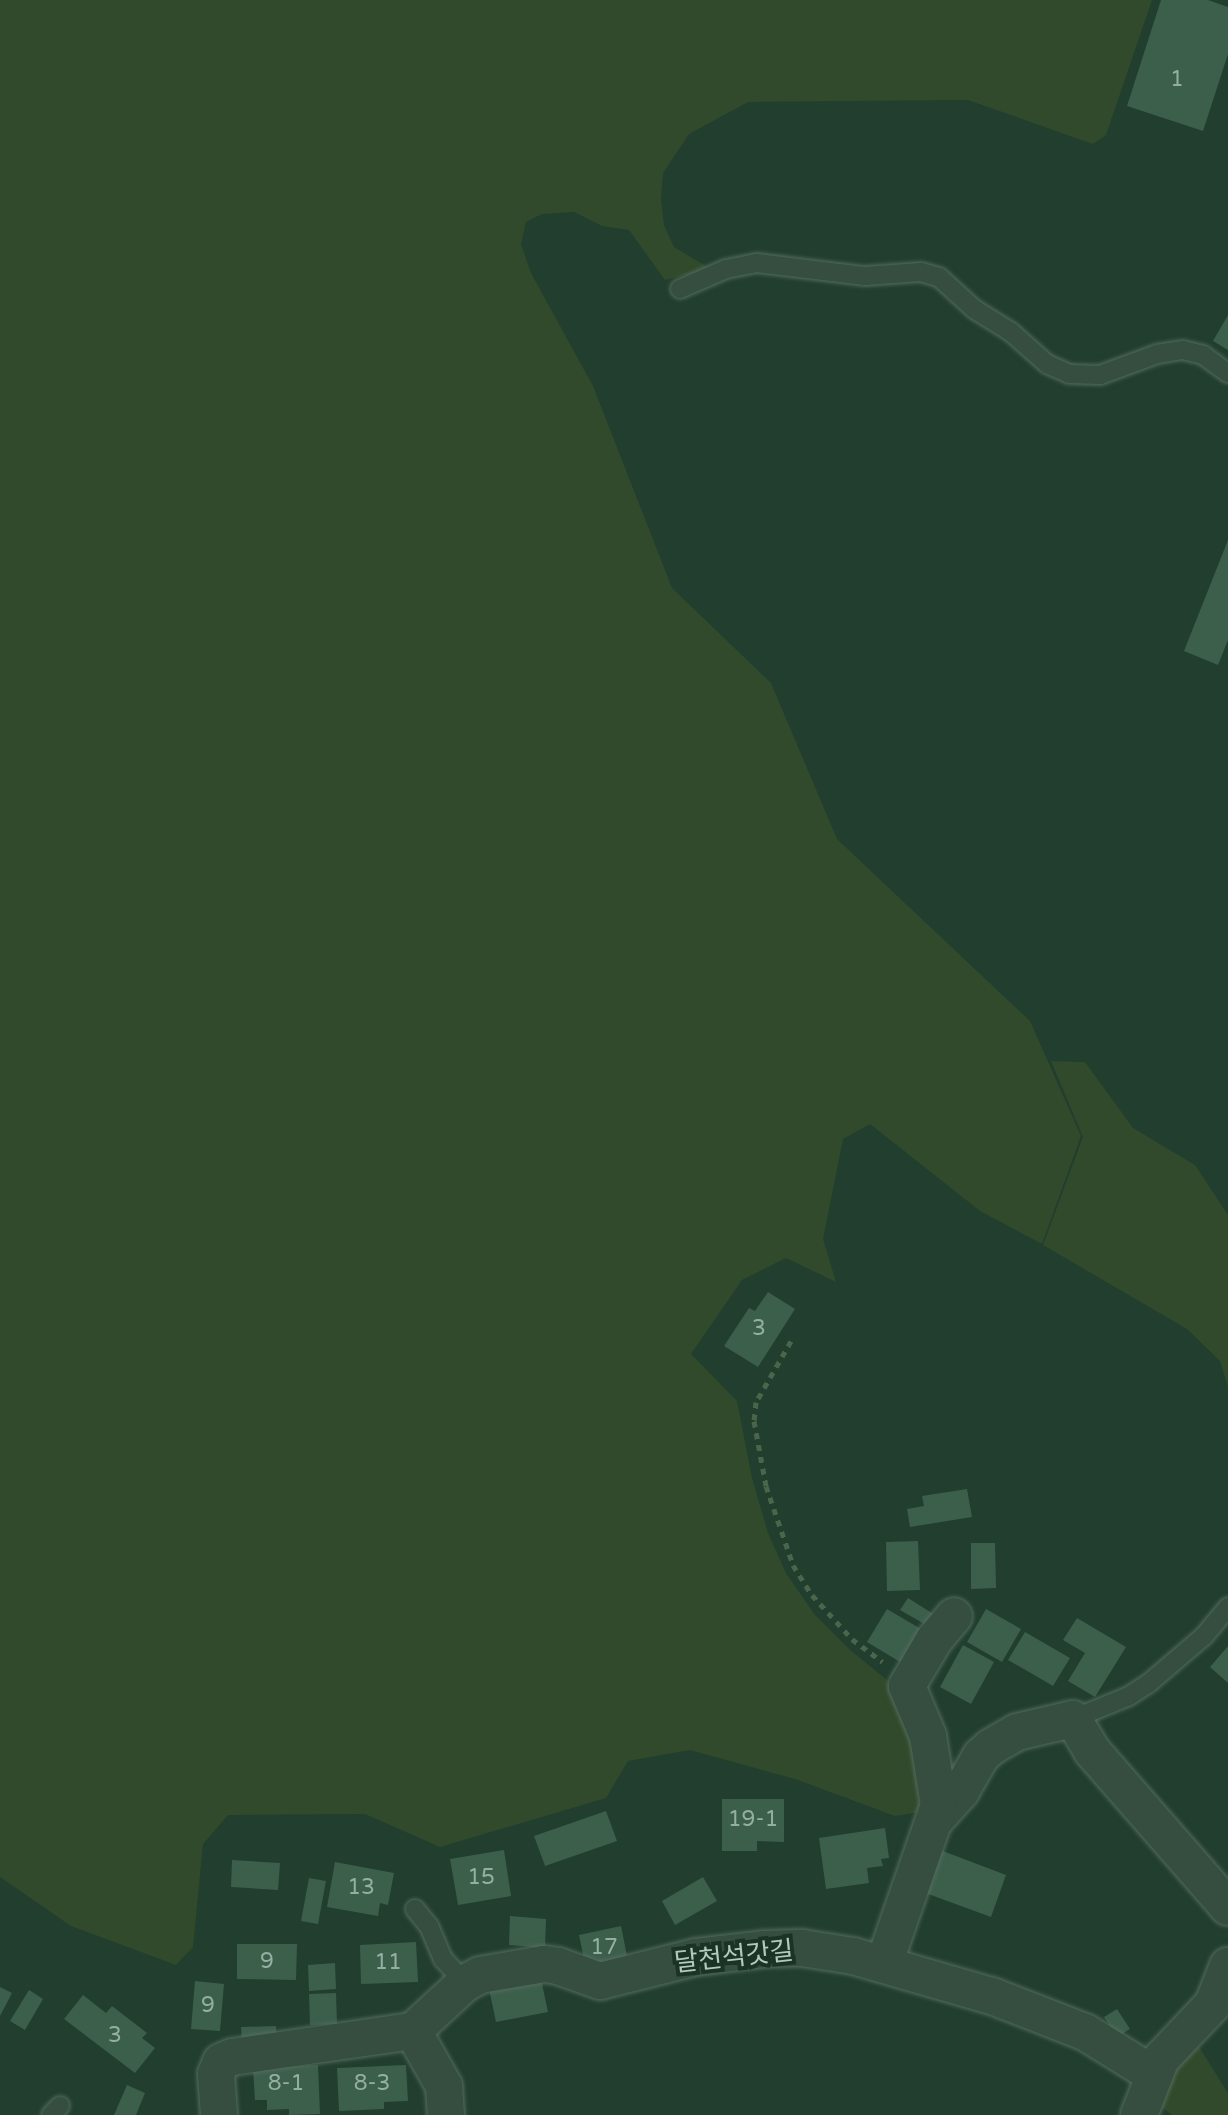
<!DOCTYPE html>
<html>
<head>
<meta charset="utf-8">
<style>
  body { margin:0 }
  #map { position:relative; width:1228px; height:2115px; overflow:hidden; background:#213e2e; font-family:"Varela Round","Noto Sans KR",sans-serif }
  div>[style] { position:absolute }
  .green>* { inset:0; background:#314a2b }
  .building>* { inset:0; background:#3c5f4c }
  .path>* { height:5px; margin-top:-2.5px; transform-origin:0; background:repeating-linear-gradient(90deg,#4b654b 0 6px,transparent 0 12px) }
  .roads { filter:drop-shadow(0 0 2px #536c5e) drop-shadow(0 0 2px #536c5e) }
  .lane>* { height:18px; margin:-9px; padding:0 9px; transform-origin:9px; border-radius:9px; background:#354e40 }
  .street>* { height:36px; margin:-18px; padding:0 18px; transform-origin:18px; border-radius:18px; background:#354e40 }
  span { translate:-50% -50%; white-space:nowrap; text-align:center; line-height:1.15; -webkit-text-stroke:8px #1a3325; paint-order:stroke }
  .number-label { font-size:22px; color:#94afa1 }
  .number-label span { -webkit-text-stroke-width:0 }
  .street-label { font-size:26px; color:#b1cabd }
</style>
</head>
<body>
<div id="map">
  <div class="green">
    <div style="clip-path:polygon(0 0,1152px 0,1106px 135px,1093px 144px,968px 100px,748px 102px,689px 134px,663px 173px,661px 199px,664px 225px,674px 247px,711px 269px,665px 280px,629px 230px,602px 226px,574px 212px,542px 214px,526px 222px,521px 244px,531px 273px,593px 386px,672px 588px,771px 683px,837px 839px,1030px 1021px,1081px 1136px,1042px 1244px,980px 1211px,870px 1124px,843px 1139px,823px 1239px,836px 1282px,786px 1258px,742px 1280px,691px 1354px,737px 1401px,752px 1478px,768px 1533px,786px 1573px,815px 1615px,849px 1649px,887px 1680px,910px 1718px,920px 1812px,895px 1816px,795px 1779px,690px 1750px,628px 1761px,606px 1798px,440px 1847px,365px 1814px,228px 1815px,203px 1844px,193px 1947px,176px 1965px,71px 1926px,0 1877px)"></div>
    <div style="clip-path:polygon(1051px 1061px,1085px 1062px,1133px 1128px,1195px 1165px,1228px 1215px,1228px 1387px,1220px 1361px,1187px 1329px,1043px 1245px,1083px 1137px)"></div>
    <div style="clip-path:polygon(1198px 2045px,1228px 2093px,1228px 2115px,1172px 2115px,1158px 2104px,1175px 2068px)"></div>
  </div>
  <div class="building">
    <div style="clip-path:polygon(1161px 0,1208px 0,1228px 7px,1228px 54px,1203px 131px,1127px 106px)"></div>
    <div style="clip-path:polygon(1228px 315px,1228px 350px,1213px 341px)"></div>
    <div style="clip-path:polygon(1228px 540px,1228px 640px,1218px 665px,1184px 651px)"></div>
    <div style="clip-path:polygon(768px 1292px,795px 1309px,758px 1367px,724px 1346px,749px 1308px,755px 1311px)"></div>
    <div style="clip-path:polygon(967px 1489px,972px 1517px,910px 1527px,907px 1509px,924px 1506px,922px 1496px)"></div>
    <div style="clip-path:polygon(918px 1541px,920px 1590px,887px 1591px,886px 1542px)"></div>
    <div style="clip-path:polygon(971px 1543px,995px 1543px,996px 1588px,971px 1589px)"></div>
    <div style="clip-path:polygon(908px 1598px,935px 1615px,928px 1626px,900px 1610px)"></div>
    <div style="clip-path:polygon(887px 1609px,926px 1632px,905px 1665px,867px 1642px)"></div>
    <div style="clip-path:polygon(986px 1609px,1021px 1629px,1002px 1662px,967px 1642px)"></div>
    <div style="clip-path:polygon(1077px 1618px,1126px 1647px,1095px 1697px,1068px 1681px,1085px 1653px,1063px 1640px)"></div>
    <div style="clip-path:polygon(1025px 1632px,1070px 1658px,1053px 1686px,1008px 1660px)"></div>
    <div style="clip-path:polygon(963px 1645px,994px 1662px,971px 1704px,940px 1687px)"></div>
    <div style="clip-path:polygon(1228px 1646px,1228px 1683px,1210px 1667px)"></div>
    <div style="clip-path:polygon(722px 1799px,784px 1799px,784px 1842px,757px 1841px,757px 1851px,722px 1851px)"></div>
    <div style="clip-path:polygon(606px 1811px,617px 1841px,545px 1866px,534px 1836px)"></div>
    <div style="clip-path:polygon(885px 1828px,889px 1858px,881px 1859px,883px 1866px,867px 1868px,869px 1883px,826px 1889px,819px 1838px)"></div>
    <div style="clip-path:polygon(935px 1848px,1006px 1875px,991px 1917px,920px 1891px)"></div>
    <div style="clip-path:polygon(504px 1850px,511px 1896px,458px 1905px,450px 1859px)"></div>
    <div style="clip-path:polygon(232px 1860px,280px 1863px,278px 1890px,231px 1887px)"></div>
    <div style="clip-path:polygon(335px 1862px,394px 1873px,388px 1905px,380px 1903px,378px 1916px,327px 1907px)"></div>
    <div style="clip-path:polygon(703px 1877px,717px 1901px,675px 1925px,662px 1901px)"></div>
    <div style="clip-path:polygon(309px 1878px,326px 1881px,318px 1924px,301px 1921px)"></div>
    <div style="clip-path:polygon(510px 1916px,546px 1919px,545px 1948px,509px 1945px)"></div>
    <div style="clip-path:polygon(621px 1926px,628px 1961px,586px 1969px,579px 1935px)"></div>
    <div style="clip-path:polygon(416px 1942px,418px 1982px,361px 1984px,360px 1945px)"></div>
    <div style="clip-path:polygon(237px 1944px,297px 1944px,296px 1980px,237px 1979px)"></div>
    <div style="clip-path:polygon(335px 1963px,336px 1989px,309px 1991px,308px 1965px)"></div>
    <div style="clip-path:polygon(541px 1979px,548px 2012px,496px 2022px,489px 1989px)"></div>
    <div style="clip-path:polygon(195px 1981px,224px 1984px,220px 2031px,191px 2029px)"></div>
    <div style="clip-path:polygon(0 1987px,12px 1993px,0 2016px)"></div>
    <div style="clip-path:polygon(29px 1990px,43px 1999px,25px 2030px,10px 2021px)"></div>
    <div style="clip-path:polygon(336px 1993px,337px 2024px,310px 2025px,309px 1994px)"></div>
    <div style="clip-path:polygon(83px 1995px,106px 2013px,112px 2006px,147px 2033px,142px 2038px,155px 2048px,135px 2073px,64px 2019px)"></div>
    <div style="clip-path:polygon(1117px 2009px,1130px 2029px,1117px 2037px,1104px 2017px)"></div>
    <div style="clip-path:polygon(276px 2026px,277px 2046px,242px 2047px,241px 2027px)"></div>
    <div style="clip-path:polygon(318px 2065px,320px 2114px,289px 2115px,289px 2109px,267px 2110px,267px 2100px,255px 2100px,253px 2069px)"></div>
    <div style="clip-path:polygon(406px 2065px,408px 2101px,384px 2102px,384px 2109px,339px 2111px,337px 2068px)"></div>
    <div style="clip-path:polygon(127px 2085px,145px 2093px,136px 2115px,114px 2115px)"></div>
  </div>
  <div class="path">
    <div style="left:791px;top:1341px;width:70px;rotate:119.8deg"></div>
    <div style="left:756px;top:1402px;width:19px;rotate:96deg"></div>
    <div style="left:754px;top:1421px;width:66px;rotate:79.5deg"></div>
    <div style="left:766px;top:1486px;width:83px;rotate:71.1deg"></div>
    <div style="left:793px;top:1565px;width:36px;rotate:58deg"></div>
    <div style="left:812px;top:1595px;width:59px;rotate:47.7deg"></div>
    <div style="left:852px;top:1639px;width:38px;rotate:37deg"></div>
  </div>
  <div class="roads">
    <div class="lane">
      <div style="left:680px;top:289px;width:50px;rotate:-23.5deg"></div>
      <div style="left:726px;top:269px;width:32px;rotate:-11deg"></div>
      <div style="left:757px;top:263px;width:109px;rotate:6.9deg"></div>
      <div style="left:865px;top:276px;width:56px;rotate:-4.1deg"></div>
      <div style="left:921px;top:272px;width:19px;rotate:16deg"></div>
      <div style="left:939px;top:277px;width:47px;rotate:42.4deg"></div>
      <div style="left:974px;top:309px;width:44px;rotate:31.9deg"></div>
      <div style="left:1011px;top:332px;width:48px;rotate:41.6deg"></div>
      <div style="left:1047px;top:364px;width:24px;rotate:24deg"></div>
      <div style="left:1069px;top:374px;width:31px;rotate:2deg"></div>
      <div style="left:1100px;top:375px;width:61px;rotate:-20.2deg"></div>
      <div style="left:1157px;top:354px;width:26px;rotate:-9deg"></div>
      <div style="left:1183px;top:350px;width:21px;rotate:14deg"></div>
      <div style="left:1203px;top:355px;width:31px;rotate:36deg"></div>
      <div style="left:1073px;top:1719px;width:61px;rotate:-22.3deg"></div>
      <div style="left:1129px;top:1696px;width:24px;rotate:-33deg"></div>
      <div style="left:1149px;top:1683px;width:72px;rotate:-40.5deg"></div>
      <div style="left:1204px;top:1636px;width:38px;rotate:-50deg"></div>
      <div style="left:415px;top:1909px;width:22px;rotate:51deg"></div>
      <div style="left:429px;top:1926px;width:36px;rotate:67deg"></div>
      <div style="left:443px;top:1959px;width:33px;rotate:47deg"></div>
      <div style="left:51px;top:2115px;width:13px;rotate:-45deg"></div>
    </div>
    <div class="street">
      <div style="left:936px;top:1819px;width:38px;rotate:-48deg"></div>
      <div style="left:961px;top:1791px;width:40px;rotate:-60.3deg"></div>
      <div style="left:981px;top:1756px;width:13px;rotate:-42deg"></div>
      <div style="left:991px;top:1747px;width:30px;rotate:-30deg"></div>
      <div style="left:1017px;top:1732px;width:57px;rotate:-13.1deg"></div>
      <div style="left:1073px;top:1719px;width:37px;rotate:59deg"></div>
      <div style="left:1092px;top:1751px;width:207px;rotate:48.9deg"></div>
      <div style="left:884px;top:1964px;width:168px;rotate:-70.9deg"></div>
      <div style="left:939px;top:1805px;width:70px;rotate:-99.1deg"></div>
      <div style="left:928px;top:1736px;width:54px;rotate:-112.8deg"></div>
      <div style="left:907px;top:1686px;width:53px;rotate:-59.6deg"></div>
      <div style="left:934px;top:1640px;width:31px;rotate:-50deg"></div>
      <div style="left:413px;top:2031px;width:63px;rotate:60.6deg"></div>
      <div style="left:444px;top:2086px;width:29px;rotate:86deg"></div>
      <div style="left:219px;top:2115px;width:41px;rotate:-94.2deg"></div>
      <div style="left:216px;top:2074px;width:13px;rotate:-67deg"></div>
      <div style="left:221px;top:2062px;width:12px;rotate:-24deg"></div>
      <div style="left:232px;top:2057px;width:183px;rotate:-8.2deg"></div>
      <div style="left:413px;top:2031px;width:71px;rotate:-42.7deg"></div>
      <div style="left:465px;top:1983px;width:17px;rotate:-28deg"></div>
      <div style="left:480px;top:1975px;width:65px;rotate:-9.8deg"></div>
      <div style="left:544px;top:1964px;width:14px;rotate:8deg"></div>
      <div style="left:558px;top:1966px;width:45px;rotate:19.7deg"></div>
      <div style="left:600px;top:1981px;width:99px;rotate:-14deg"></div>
      <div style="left:696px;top:1957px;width:68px;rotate:-6.7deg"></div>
      <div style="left:764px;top:1949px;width:38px;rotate:-2deg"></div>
      <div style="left:802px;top:1948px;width:52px;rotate:8.9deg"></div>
      <div style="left:853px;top:1956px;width:145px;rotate:16.1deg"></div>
      <div style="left:992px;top:1996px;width:100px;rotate:21.2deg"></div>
      <div style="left:1085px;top:2032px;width:81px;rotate:31.9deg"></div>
      <div style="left:1139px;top:2115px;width:60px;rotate:-68.6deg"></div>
      <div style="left:1161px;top:2059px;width:76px;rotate:-46.6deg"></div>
      <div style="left:1213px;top:2004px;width:41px;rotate:-68.5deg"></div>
    </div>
  </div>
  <div class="number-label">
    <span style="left:1177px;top:80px">1</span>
    <span style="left:759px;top:1329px">3</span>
    <span style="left:753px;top:1820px">19-1</span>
    <span style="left:481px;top:1878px">15</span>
    <span style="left:361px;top:1888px">13</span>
    <span style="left:604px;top:1948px">17</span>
    <span style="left:267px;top:1962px">9</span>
    <span style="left:388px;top:1963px">11</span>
    <span style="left:208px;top:2006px">9</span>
    <span style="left:115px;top:2036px">3</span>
    <span style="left:286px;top:2084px">8-1</span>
    <span style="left:372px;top:2084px">8-3</span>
  </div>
  <div class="street-label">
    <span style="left:734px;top:1957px;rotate:-6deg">달천석갓길</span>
  </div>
</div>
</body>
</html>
